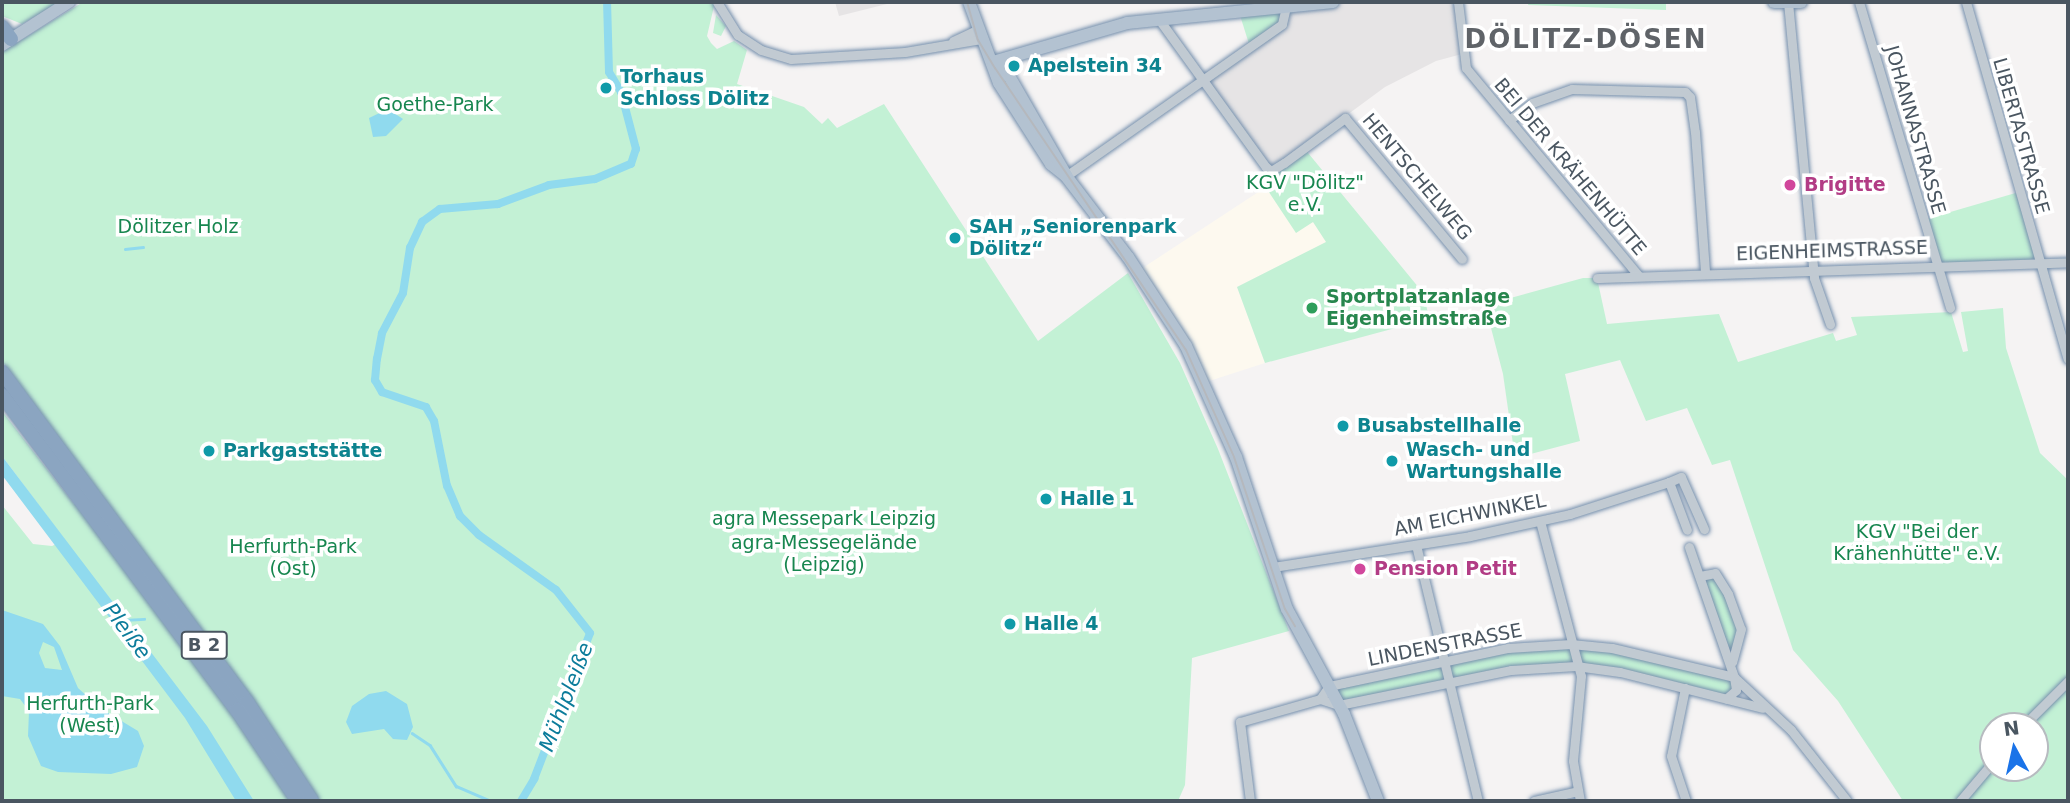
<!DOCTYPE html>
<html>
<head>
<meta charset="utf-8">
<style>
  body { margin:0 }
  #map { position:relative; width:2070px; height:803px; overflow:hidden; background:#f5f3f3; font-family:"DejaVu Sans",sans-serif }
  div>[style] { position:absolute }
  .commercial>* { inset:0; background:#fdf9ef }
  .education>* { inset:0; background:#e6e4e5 }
  .green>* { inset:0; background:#c3f1d5 }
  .water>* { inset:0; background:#90daee }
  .stream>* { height:2.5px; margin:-1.25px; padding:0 1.25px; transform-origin:1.25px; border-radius:1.25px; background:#90daee }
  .canal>* { height:8px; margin:-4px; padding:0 4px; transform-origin:4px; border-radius:4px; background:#90daee }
  .roads { filter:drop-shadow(0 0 2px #7690ad) drop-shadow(0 0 2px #7690ad) }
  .minor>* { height:9px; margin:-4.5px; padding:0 4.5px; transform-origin:4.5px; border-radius:4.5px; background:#c1cad2 }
  .major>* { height:12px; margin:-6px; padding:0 6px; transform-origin:6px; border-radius:6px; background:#b3c2d1 }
  .highway>* { height:14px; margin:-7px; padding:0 7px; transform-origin:7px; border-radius:7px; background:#8ba5c1 }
  .tram>* { height:2px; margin:-1px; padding:0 1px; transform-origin:1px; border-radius:1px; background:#b5b8bd }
  .dots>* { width:19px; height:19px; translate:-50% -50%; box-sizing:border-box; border:4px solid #fff; border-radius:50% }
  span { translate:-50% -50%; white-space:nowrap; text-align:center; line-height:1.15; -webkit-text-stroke:7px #fff; paint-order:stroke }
  .shield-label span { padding:2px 5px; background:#fff; border:2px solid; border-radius:5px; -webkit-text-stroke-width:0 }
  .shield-label { font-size:18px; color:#4a5661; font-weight:700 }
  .culture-label { font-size:19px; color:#0d838f; font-weight:700 }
  .left { translate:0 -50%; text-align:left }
  .park-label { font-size:19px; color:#17864f }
  .street-label { font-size:19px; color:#4a5661 }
  .hotel-label { font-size:19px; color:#b23c85; font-weight:700 }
  .leisure-label { font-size:19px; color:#27864d; font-weight:700 }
  .water-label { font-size:21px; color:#0c7c9b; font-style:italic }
  .district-label { font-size:26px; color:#5f6368; font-weight:700; letter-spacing:2px }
  .frame { position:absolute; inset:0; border:4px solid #4a5661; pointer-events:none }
  .north { position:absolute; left:1979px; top:712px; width:70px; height:70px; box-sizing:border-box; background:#fff; border:2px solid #b7bbc0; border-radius:50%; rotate:352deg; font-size:19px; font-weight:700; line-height:28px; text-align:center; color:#4a5661 }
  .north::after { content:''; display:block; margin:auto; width:24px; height:32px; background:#1a73e8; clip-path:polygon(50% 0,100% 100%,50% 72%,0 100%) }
</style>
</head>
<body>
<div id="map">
  <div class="commercial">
    <div style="clip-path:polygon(1266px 187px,1296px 232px,1313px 222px,1327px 242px,1237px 287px,1265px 363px,1203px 383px,1138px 271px)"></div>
  </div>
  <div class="education">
    <div style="clip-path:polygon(835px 2px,895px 2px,839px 16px)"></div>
    <div style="clip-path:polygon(1333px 2px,1458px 2px,1462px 54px,1436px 61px,1385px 87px,1271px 171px,1203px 80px,1281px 24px,1286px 6px)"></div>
  </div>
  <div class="green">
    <div style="clip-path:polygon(2px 2px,60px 2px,22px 24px,2px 16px)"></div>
    <div style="clip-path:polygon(83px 2px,715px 2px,707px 36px,711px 43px,717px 49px,734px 41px,747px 50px,737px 84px,804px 107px,822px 124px,828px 118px,837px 128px,884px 104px,1038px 341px,1128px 273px,1180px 363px,1218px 449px,1289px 631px,1192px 658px,1185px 785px,1178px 801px,2px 801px,2px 505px,33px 544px,52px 546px,65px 540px,2px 456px,2px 411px,74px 504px,96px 488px,2px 361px,2px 52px)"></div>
    <div style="clip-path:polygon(1529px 2px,1666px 2px,1666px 10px,1528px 5px)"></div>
    <div style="clip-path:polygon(1286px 6px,1282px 24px,1250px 47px,1238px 9px)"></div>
    <div style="clip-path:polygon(716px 15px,726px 26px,721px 36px,713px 33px)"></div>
    <div style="clip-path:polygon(1304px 148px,1424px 294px,1429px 319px,1265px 363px,1237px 287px,1326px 242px,1313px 222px,1296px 233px,1261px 180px)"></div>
    <div style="clip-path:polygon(2019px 192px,2039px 263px,1936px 265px,1923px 220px)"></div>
    <div style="clip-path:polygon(evenodd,1583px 278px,1597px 278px,1607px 324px,1719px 314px,1738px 362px,1833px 333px,1836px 341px,1857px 335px,1851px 317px,1951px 312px,1963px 352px,1968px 351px,1961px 312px,2003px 308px,2006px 348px,2040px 453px,2068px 480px,2068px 801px,1903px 801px,1838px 701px,1793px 650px,1730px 460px,1712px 465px,1687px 408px,1646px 421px,1620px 360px,1565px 374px,1580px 441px,1515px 458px,1503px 374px,1485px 305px,1583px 278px,1993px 726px,2035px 726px,2035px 768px,1993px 768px,1993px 726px)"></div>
    <div style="clip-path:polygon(1715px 573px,1741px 629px,1732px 662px,1700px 576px)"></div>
    <div style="clip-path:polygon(1571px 644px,1734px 677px,1736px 684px,1726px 699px,1620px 672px,1540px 667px,1339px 705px,1329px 686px,1508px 648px)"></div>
  </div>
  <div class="water">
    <div style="clip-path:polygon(388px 109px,403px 119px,386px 136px,373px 137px,369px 118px)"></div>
    <div style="clip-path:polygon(2px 456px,207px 726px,254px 801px,236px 801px,185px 718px,2px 475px)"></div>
    <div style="clip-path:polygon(evenodd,2px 610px,43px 624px,60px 646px,78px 688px,100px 708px,138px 731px,144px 746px,137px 767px,111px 774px,58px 772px,41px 766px,28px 736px,29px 711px,20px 699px,2px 696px,2px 610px,43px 642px,54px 647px,62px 670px,45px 668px,39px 653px,43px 642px)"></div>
    <div style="clip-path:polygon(386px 691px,407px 704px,413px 727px,407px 740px,393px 739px,384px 729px,352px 734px,346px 722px,352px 706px,369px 694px)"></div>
  </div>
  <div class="stream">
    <div style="left:125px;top:249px;width:18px;rotate:-6deg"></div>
    <div style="left:123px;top:620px;width:21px;rotate:-3deg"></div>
    <div style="left:412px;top:733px;width:22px;rotate:34deg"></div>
    <div style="left:430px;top:745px;width:49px;rotate:57.6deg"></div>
    <div style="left:456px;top:786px;width:38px;rotate:23deg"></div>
  </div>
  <div class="canal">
    <div style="left:521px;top:801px;width:26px;rotate:-59deg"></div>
    <div style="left:534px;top:779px;width:156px;rotate:-69deg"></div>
    <div style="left:590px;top:633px;width:55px;rotate:-128.3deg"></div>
    <div style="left:556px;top:590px;width:95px;rotate:-144.5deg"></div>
    <div style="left:479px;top:535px;width:27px;rotate:-135deg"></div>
    <div style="left:460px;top:516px;width:33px;rotate:-113deg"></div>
    <div style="left:447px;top:486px;width:66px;rotate:-101.3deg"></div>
    <div style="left:434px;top:421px;width:16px;rotate:-120deg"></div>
    <div style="left:426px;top:407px;width:46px;rotate:-161.2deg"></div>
    <div style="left:382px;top:392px;width:14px;rotate:-120deg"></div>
    <div style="left:375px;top:380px;width:21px;rotate:-85deg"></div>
    <div style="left:377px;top:359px;width:26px;rotate:-79deg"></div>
    <div style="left:382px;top:333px;width:45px;rotate:-62.3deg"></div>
    <div style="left:403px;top:293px;width:46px;rotate:-81.2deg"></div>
    <div style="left:410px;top:248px;width:29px;rotate:-65deg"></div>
    <div style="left:422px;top:222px;width:22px;rotate:-36deg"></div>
    <div style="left:440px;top:209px;width:58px;rotate:-4.9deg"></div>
    <div style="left:498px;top:204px;width:54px;rotate:-20.4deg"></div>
    <div style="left:549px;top:185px;width:46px;rotate:-7.4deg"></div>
    <div style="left:595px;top:179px;width:39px;rotate:-23deg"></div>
    <div style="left:631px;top:164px;width:16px;rotate:-72deg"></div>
    <div style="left:636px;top:149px;width:59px;rotate:-104.7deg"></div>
    <div style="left:621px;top:92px;width:23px;rotate:-121deg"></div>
    <div style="left:609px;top:72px;width:70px;rotate:-91.6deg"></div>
  </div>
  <div class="roads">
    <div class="minor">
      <div style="left:717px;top:2px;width:39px;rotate:58deg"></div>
      <div style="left:738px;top:35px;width:27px;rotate:33deg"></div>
      <div style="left:761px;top:50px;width:31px;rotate:17deg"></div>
      <div style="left:791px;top:59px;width:114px;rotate:-3.5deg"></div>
      <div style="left:905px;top:52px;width:77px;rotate:-9.7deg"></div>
      <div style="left:1458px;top:2px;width:66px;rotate:83.1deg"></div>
      <div style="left:1466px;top:68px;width:269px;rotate:50.3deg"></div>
      <div style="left:1788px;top:2px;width:277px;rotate:84.6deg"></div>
      <div style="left:1814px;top:278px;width:49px;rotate:70.8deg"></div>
      <div style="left:1859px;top:2px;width:319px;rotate:73.4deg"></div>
      <div style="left:1966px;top:2px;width:371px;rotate:74.1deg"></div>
      <div style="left:1158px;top:18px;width:184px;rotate:54.1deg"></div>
      <div style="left:1266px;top:167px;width:6px;rotate:39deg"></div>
      <div style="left:1271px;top:171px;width:15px;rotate:-32deg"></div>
      <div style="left:1284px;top:163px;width:76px;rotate:-36.4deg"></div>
      <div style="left:1345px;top:118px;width:183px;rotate:50.3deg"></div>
      <div style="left:953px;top:41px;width:26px;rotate:-25deg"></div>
      <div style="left:1509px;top:120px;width:29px;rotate:-36deg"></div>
      <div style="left:1532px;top:103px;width:42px;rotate:-19.3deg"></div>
      <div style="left:1572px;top:89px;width:113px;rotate:1.5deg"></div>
      <div style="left:1685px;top:92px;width:7px;rotate:45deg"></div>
      <div style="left:1690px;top:97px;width:35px;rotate:82deg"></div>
      <div style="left:1695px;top:132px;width:141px;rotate:85.9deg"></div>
      <div style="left:1066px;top:176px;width:264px;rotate:-35.1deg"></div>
      <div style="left:1282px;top:24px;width:18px;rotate:-77deg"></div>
      <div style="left:1597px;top:278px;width:471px;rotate:-1.9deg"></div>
      <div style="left:1669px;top:482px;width:13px;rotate:-23deg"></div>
      <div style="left:1681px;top:477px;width:57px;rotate:66.1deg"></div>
      <div style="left:1540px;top:521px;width:160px;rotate:75.2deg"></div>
      <div style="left:1581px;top:676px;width:85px;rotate:95.4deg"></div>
      <div style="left:1573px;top:761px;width:41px;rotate:80.1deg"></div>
      <div style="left:1416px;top:545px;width:263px;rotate:76.4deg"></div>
      <div style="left:1689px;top:547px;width:138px;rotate:70.9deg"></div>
      <div style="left:1734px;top:677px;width:78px;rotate:42.9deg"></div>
      <div style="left:1791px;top:730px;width:90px;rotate:51.7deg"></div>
      <div style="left:1273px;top:567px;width:199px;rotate:-8.9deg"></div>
      <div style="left:1470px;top:536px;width:102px;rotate:-12.4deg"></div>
      <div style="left:1570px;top:514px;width:104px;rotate:-17.9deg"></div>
      <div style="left:1669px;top:482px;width:51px;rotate:69.4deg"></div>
      <div style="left:1700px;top:576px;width:15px;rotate:-11deg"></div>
      <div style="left:1715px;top:573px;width:25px;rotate:58deg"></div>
      <div style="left:1728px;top:594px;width:37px;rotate:70deg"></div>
      <div style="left:1741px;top:629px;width:34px;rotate:105deg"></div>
      <div style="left:1685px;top:688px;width:69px;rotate:101.6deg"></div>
      <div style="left:1671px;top:756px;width:47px;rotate:71.6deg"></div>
      <div style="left:1320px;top:699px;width:16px;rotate:-55deg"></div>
      <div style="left:1329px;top:686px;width:14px;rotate:-12deg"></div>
      <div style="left:1343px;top:683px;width:169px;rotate:-12deg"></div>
      <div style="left:1508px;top:648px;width:63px;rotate:-3.6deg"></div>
      <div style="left:1571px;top:644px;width:41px;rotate:5.6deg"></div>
      <div style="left:1612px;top:648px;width:125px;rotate:13.4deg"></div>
      <div style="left:1734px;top:677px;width:13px;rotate:81deg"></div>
      <div style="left:1736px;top:690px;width:13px;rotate:138deg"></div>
      <div style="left:2023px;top:726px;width:64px;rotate:-45deg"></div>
      <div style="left:1250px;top:801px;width:80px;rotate:-97.2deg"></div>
      <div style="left:1240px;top:722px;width:83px;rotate:-16deg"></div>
      <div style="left:1320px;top:699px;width:20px;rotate:18deg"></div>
      <div style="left:1339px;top:705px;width:176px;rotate:-11.5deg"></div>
      <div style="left:1511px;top:670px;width:65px;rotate:-3.5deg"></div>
      <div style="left:1576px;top:666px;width:44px;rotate:7.8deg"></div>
      <div style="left:1620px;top:672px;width:147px;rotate:14.1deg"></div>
      <div style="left:1534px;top:801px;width:45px;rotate:-12.8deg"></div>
      <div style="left:1960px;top:801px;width:51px;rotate:-49.8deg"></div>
    </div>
    <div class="major">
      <div style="left:969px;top:2px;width:86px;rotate:69.7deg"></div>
      <div style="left:999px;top:83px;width:96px;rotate:57.3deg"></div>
      <div style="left:1051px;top:164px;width:19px;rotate:39deg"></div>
      <div style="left:1066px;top:176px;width:102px;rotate:52.6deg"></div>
      <div style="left:1128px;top:257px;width:106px;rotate:56.9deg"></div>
      <div style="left:1186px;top:346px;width:122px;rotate:65.8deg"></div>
      <div style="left:1236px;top:457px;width:160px;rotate:71.5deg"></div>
      <div style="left:1287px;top:609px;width:119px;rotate:61.5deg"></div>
      <div style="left:1344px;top:714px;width:93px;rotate:68.7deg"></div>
      <div style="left:1774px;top:2px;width:27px"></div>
      <div style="left:2px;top:45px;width:80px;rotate:-32.7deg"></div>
      <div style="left:993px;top:62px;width:140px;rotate:-16.2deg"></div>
      <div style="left:1127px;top:23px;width:207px;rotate:-5.8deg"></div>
      <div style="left:993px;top:62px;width:21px;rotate:41deg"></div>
      <div style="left:1009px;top:76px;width:114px;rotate:60.1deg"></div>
    </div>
    <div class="highway">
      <div style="left:2px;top:27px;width:15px;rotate:53deg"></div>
      <div style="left:2px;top:372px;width:411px;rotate:53.4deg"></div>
      <div style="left:247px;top:702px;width:118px;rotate:56.7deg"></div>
      <div style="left:2px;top:395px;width:393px;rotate:53.3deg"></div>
      <div style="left:237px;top:710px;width:110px;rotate:56.2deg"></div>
    </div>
  </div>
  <div class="tram">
    <div style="left:967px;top:2px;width:40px;rotate:74deg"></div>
    <div style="left:978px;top:40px;width:33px;rotate:59deg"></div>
    <div style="left:995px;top:68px;width:341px;rotate:55.9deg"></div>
    <div style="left:1186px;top:350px;width:117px;rotate:65.8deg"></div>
    <div style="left:1234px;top:457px;width:160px;rotate:71.5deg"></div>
    <div style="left:1285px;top:609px;width:20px;rotate:60deg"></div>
  </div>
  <div class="dots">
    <div style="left:1014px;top:66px;background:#0f9aa8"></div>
    <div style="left:606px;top:88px;background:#0f9aa8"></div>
    <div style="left:1790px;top:185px;background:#d1479c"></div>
    <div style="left:955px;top:238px;background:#0f9aa8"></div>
    <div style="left:1312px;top:308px;background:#2e9e5b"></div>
    <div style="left:1343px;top:426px;background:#0f9aa8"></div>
    <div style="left:209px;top:451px;background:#0f9aa8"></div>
    <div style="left:1392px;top:461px;background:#0f9aa8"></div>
    <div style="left:1046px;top:499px;background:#0f9aa8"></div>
    <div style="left:1360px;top:569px;background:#d1479c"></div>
    <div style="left:1010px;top:624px;background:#0f9aa8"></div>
  </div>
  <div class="shield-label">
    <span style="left:204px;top:645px">B 2</span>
  </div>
  <div class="culture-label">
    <span class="left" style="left:1028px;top:66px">Apelstein 34</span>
    <span class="left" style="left:620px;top:88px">Torhaus<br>Schloss Dölitz</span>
    <span class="left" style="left:969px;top:238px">SAH „Seniorenpark<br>Dölitz“</span>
    <span class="left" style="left:1357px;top:426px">Busabstellhalle</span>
    <span class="left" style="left:1406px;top:461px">Wasch- und<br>Wartungshalle</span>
    <span class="left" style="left:223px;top:451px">Parkgaststätte</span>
    <span class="left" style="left:1060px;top:499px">Halle 1</span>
    <span class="left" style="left:1024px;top:624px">Halle 4</span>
  </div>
  <div class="park-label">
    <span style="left:435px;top:105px">Goethe-Park</span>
    <span style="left:1305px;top:194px">KGV "Dölitz"<br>e.V.</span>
    <span style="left:178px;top:227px">Dölitzer Holz</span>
    <span style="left:824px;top:519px">agra Messepark Leipzig</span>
    <span style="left:1917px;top:543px">KGV "Bei der<br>Krähenhütte" e.V.</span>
    <span style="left:824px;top:554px">agra-Messegelände<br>(Leipzig)</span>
    <span style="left:293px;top:558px">Herfurth-Park<br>(Ost)</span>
    <span style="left:90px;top:715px">Herfurth-Park<br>(West)</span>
  </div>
  <div class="street-label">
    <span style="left:1915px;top:130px;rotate:74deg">JOHANNASTRASSE</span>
    <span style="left:2021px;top:136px;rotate:74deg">LIBERTASTRASSE</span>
    <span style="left:1570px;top:167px;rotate:50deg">BEI DER KRÄHENHÜTTE</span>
    <span style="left:1417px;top:177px;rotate:50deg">HENTSCHELWEG</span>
    <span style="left:1832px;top:251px;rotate:-2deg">EIGENHEIMSTRASSE</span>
    <span style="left:1470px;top:515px;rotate:-11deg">AM EICHWINKEL</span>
    <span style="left:1445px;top:645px;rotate:-11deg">LINDENSTRASSE</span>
  </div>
  <div class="hotel-label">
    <span class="left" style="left:1804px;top:185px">Brigitte</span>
    <span class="left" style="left:1374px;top:569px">Pension Petit</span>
  </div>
  <div class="leisure-label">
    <span class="left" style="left:1326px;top:308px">Sportplatzanlage<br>Eigenheimstraße</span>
  </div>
  <div class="water-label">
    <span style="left:127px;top:631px;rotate:53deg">Pleiße</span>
    <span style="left:566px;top:697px;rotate:-69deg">Mühlpleiße</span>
  </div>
  <div class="district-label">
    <span style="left:1586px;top:40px">DÖLITZ-DÖSEN</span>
  </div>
  <div class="frame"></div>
  <div class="north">N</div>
</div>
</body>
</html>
